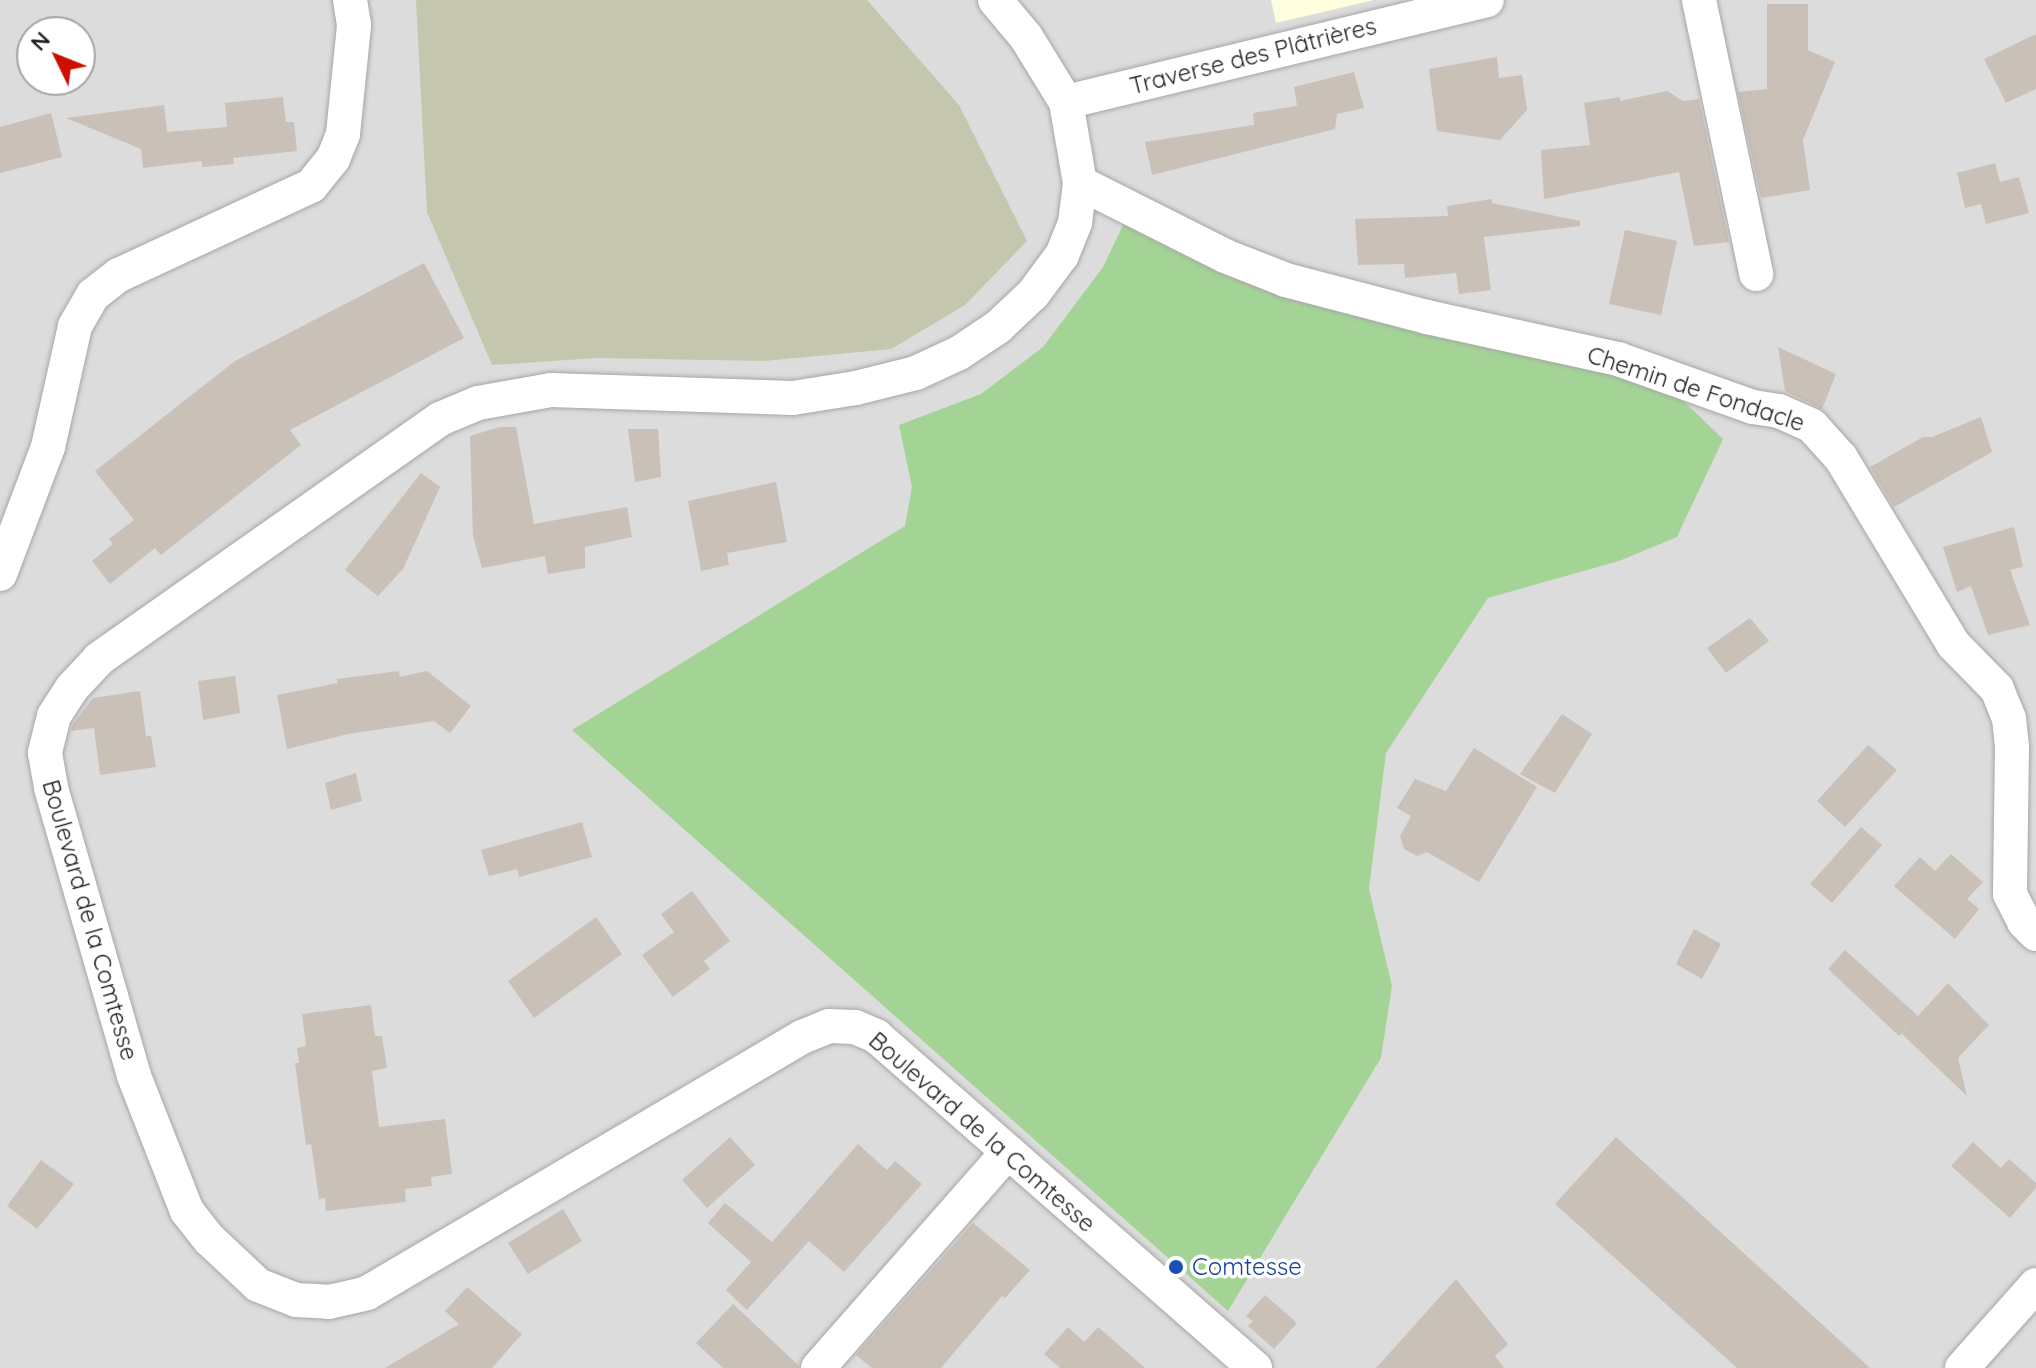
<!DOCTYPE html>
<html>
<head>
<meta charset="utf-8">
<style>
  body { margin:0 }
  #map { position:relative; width:2036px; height:1368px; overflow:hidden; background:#f1ede4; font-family:Quicksand,sans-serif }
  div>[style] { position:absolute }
  .residential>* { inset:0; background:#dddcdc }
  .education>* { inset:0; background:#fdffde }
  .construction>* { inset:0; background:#c4c6ae }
  .forest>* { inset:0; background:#a3d495 }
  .building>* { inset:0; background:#c9c0b7 }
  .roads { filter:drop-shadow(0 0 2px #a6a6a6) drop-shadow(0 0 2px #a6a6a6) }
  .street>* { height:34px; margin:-17px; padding:0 17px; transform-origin:17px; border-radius:17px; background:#fff }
  .dots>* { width:22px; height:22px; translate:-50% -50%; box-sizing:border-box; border:4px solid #fff; border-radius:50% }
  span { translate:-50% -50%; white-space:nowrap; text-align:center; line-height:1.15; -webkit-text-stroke:7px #fff; paint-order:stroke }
  .street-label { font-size:24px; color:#1f1f1f }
  .transit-label { font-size:24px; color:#164399 }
  .left { translate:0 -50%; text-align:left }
  .north { position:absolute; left:16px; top:16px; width:80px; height:80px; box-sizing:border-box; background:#fff; border:2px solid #a5a5a5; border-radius:50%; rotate:313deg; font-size:22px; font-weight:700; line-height:32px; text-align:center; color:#1f1f1f }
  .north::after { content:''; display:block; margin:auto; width:28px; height:36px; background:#cd0f00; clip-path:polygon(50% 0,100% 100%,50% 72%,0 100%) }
</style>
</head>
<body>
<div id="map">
  <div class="residential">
    <div style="clip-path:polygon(evenodd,0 0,2036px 0,2036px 1368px,0 1368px,0 0,32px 32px,80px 32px,80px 80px,32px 80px,32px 32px)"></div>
  </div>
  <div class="education">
    <div style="clip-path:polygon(1271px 0,1374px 0,1276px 23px)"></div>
  </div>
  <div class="construction">
    <div style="clip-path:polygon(416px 0,867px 0,959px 105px,1027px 241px,965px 305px,891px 349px,764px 361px,597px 358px,492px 365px,427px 212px)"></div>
  </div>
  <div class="forest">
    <div style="clip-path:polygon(1127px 217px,1669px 387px,1723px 439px,1677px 537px,1619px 561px,1488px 598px,1386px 753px,1369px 889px,1392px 986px,1381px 1058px,1228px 1311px,572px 730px,905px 526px,912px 487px,899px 425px,981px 394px,1043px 347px,1103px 267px)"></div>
  </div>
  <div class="building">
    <div style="clip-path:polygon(1767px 4px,1808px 4px,1808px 50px,1835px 62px,1803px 140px,1810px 190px,1761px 198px,1738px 92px,1767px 89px)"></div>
    <div style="clip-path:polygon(2036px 34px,2036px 89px,2006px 103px,1984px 59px)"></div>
    <div style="clip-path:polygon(1497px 57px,1499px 78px,1522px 75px,1527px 110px,1500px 140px,1437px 131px,1429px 69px)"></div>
    <div style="clip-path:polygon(1354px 72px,1364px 108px,1337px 114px,1335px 129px,1152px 175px,1145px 142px,1254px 125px,1253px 113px,1297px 106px,1294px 87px)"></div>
    <div style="clip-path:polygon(1667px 91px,1683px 101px,1699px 99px,1729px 242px,1694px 246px,1679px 172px,1544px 199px,1541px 150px,1590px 145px,1584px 103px,1620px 97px,1620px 101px)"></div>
    <div style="clip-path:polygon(283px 97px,286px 122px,294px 122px,297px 151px,233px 158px,234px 164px,202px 167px,202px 161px,143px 168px,141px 149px,66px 118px,164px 105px,167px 132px,227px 127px,225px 103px)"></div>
    <div style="clip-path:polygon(51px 113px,62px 157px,0 173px,0 127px)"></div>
    <div style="clip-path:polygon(1995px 163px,2000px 182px,2019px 177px,2029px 213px,1986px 224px,1981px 204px,1965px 208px,1957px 173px)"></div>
    <div style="clip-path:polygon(1492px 199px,1492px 203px,1580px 221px,1580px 226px,1484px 237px,1491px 290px,1459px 294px,1456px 273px,1405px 278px,1404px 264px,1358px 265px,1355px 219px,1448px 216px,1447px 206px)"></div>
    <div style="clip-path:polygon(1625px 230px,1677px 241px,1661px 315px,1609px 304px)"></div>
    <div style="clip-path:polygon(424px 263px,464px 338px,290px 430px,301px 445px,161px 555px,155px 548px,110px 584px,92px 561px,113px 544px,109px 539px,134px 520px,95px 471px,235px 361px)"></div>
    <div style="clip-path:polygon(1778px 347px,1836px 374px,1822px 409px,1785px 391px)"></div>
    <div style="clip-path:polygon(1981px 417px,1992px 452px,1894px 507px,1870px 467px,1923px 437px,1932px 437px)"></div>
    <div style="clip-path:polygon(499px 427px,516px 427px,534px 524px,627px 507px,632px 537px,585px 547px,585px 568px,548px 574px,545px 556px,482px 568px,473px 536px,470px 436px)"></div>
    <div style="clip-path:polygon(628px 429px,658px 429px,661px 477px,635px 482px)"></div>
    <div style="clip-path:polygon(421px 473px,440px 487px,403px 569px,378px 596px,345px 570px)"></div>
    <div style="clip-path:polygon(776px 482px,787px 542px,727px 553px,729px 565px,701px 571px,688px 501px)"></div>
    <div style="clip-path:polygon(2014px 527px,2023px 567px,2010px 570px,2030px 625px,1988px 635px,1971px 586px,1957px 592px,1943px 547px)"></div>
    <div style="clip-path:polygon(1750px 618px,1769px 641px,1726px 673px,1707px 648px)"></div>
    <div style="clip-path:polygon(399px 671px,400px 677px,427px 671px,471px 706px,450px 733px,434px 721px,348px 734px,287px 749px,277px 695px,338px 683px,337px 679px)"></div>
    <div style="clip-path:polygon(235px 676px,240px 713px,203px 720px,198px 681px)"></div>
    <div style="clip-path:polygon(140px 691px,146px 736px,151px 736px,156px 767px,100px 775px,94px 728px,71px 731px,73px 724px,93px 698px)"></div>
    <div style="clip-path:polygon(1562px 714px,1592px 734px,1555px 793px,1520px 774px)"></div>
    <div style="clip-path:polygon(1868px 745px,1897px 770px,1845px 827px,1817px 801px)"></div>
    <div style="clip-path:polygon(1474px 748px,1537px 787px,1479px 882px,1427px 852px,1417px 856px,1404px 849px,1400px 836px,1411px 816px,1397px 808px,1415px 779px,1446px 791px)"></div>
    <div style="clip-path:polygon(356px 773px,362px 801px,331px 810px,325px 783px)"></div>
    <div style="clip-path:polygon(582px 822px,592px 857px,519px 877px,517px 869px,489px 876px,481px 850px)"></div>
    <div style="clip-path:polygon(1861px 827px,1882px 845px,1832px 903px,1810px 884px)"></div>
    <div style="clip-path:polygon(1951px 854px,1983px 882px,1967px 899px,1979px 909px,1955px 939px,1894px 886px,1920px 857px,1935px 871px)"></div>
    <div style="clip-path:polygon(692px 891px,730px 941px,704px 961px,710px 969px,673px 997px,642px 955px,674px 932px,661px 914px)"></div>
    <div style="clip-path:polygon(596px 917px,622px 954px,534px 1018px,508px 981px)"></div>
    <div style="clip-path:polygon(1694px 929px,1721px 944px,1702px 979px,1676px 964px)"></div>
    <div style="clip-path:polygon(1845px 950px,1918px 1016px,1948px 983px,1989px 1025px,1958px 1058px,1967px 1096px,1902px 1034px,1909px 1026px,1899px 1036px,1828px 969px)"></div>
    <div style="clip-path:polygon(371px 1005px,375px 1036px,382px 1036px,387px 1068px,372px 1071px,379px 1127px,445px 1119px,452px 1174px,431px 1177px,432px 1186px,405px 1189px,406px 1202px,326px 1211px,325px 1198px,319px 1199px,311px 1144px,306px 1145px,295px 1063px,299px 1063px,297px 1048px,306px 1046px,302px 1014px)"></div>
    <div style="clip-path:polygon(730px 1137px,755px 1165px,707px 1208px,682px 1180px)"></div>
    <div style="clip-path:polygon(1616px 1137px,1870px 1368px,1737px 1368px,1555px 1204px)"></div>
    <div style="clip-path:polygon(1973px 1142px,2001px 1168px,2009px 1159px,2036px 1183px,2036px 1188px,2010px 1218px,1951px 1166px)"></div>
    <div style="clip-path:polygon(858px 1144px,887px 1170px,895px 1161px,922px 1184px,844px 1272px,809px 1241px,747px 1310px,726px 1290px,751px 1262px,708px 1223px,725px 1203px,772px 1242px)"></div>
    <div style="clip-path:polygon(41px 1160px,74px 1184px,37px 1229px,7px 1206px)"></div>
    <div style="clip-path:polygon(563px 1209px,582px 1241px,528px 1274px,508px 1243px)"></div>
    <div style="clip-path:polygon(973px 1223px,1030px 1270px,1005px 1298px,1002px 1296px,941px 1368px,872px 1368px,856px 1355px)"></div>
    <div style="clip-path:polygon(1456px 1279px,1508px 1344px,1495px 1356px,1504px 1368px,1376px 1368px)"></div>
    <div style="clip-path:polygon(467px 1287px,522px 1334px,492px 1368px,385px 1368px,459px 1324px,445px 1311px)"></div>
    <div style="clip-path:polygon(1265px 1295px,1297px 1323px,1274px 1349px,1248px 1326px,1253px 1321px,1246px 1316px)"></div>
    <div style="clip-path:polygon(733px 1304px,798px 1365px,799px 1368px,723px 1368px,696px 1343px)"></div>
    <div style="clip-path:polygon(1068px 1327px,1084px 1342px,1098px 1327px,1145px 1368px,1060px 1368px,1044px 1354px)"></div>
  </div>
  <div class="roads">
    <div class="street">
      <div style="left:995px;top:0;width:48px;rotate:50deg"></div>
      <div style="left:1026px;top:37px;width:76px;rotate:58.4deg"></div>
      <div style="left:1066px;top:102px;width:82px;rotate:80.2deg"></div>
      <div style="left:1080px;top:183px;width:40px;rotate:97.1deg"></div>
      <div style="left:1075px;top:223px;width:35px;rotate:112deg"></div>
      <div style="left:1062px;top:255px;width:49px;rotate:126.6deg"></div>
      <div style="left:1033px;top:294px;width:48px;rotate:136.7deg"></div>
      <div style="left:998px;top:327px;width:47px;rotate:146.3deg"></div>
      <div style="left:959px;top:353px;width:47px;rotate:155.1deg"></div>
      <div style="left:916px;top:373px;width:62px;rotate:166deg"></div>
      <div style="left:856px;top:388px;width:64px;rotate:171deg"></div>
      <div style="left:793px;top:398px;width:242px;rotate:-178.1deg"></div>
      <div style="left:551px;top:390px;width:74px;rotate:169.9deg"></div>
      <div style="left:478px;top:403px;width:41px;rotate:157.2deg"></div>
      <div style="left:440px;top:419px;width:417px;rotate:144.9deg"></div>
      <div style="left:99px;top:659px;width:40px;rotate:133deg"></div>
      <div style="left:72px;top:688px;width:33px;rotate:123deg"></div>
      <div style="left:54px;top:716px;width:38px;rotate:104deg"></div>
      <div style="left:45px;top:753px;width:36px;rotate:80deg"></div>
      <div style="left:51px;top:788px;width:300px;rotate:73.9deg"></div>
      <div style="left:134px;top:1076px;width:145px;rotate:68.6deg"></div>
      <div style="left:187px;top:1211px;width:36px;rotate:52deg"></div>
      <div style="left:209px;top:1239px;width:67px;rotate:43.2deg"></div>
      <div style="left:258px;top:1285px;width:41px;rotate:21.5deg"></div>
      <div style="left:296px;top:1300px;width:33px;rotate:3deg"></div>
      <div style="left:329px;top:1302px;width:39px;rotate:-13deg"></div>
      <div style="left:367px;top:1293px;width:505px;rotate:-30.48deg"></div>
      <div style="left:802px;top:1037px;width:29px;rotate:-22deg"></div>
      <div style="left:829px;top:1026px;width:26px;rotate:2deg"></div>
      <div style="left:855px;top:1027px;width:23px;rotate:23deg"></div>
      <div style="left:876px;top:1036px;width:504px;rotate:41.22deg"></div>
      <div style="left:1699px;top:0;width:280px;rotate:78.2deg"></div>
      <div style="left:1066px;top:102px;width:433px;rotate:-13.6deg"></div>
      <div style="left:1080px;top:183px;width:162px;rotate:26.7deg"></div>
      <div style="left:1225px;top:256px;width:66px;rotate:21.5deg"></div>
      <div style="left:1286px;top:280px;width:146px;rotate:14.7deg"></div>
      <div style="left:1427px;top:317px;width:196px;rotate:12.4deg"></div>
      <div style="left:1618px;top:359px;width:143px;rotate:19.6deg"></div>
      <div style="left:1753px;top:407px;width:26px;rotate:9deg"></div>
      <div style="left:1779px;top:411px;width:36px;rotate:24deg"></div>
      <div style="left:1812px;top:426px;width:43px;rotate:47.8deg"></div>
      <div style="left:1841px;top:458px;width:217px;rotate:58.9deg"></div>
      <div style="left:1953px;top:644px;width:63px;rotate:45.6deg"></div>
      <div style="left:1997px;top:689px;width:31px;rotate:68deg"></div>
      <div style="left:2009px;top:718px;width:30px;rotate:84deg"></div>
      <div style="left:2012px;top:748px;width:146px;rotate:90.8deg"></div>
      <div style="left:2010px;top:894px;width:31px;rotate:63deg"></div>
      <div style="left:2024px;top:922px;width:17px;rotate:45deg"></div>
      <div style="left:0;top:574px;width:136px;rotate:-69.3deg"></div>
      <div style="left:48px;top:447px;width:124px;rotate:-77.4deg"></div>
      <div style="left:75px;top:326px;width:36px;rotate:-60deg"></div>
      <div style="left:93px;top:295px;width:33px;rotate:-38deg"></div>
      <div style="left:119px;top:275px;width:212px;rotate:-24.9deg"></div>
      <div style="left:311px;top:186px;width:35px;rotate:-51deg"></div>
      <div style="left:333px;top:159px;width:27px;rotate:-68deg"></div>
      <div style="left:343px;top:134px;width:110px;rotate:-84.2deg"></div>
      <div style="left:354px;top:25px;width:25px;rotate:-99deg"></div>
      <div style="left:818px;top:1368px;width:288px;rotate:-48.7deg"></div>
      <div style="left:1962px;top:1368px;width:111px;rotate:-48.3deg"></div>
    </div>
  </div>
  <div class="dots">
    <div style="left:1176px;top:1267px;background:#1a4fb4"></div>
  </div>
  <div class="street-label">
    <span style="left:1253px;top:56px;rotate:-14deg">Traverse des Plâtrières</span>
    <span style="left:1696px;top:389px;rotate:18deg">Chemin de Fondacle</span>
    <span style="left:90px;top:920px;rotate:74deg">Boulevard de la Comtesse</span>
    <span style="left:982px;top:1132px;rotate:41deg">Boulevard de la Comtesse</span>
  </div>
  <div class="transit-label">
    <span class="left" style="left:1192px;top:1267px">Comtesse</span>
  </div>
  <div class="north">N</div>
</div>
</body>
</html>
